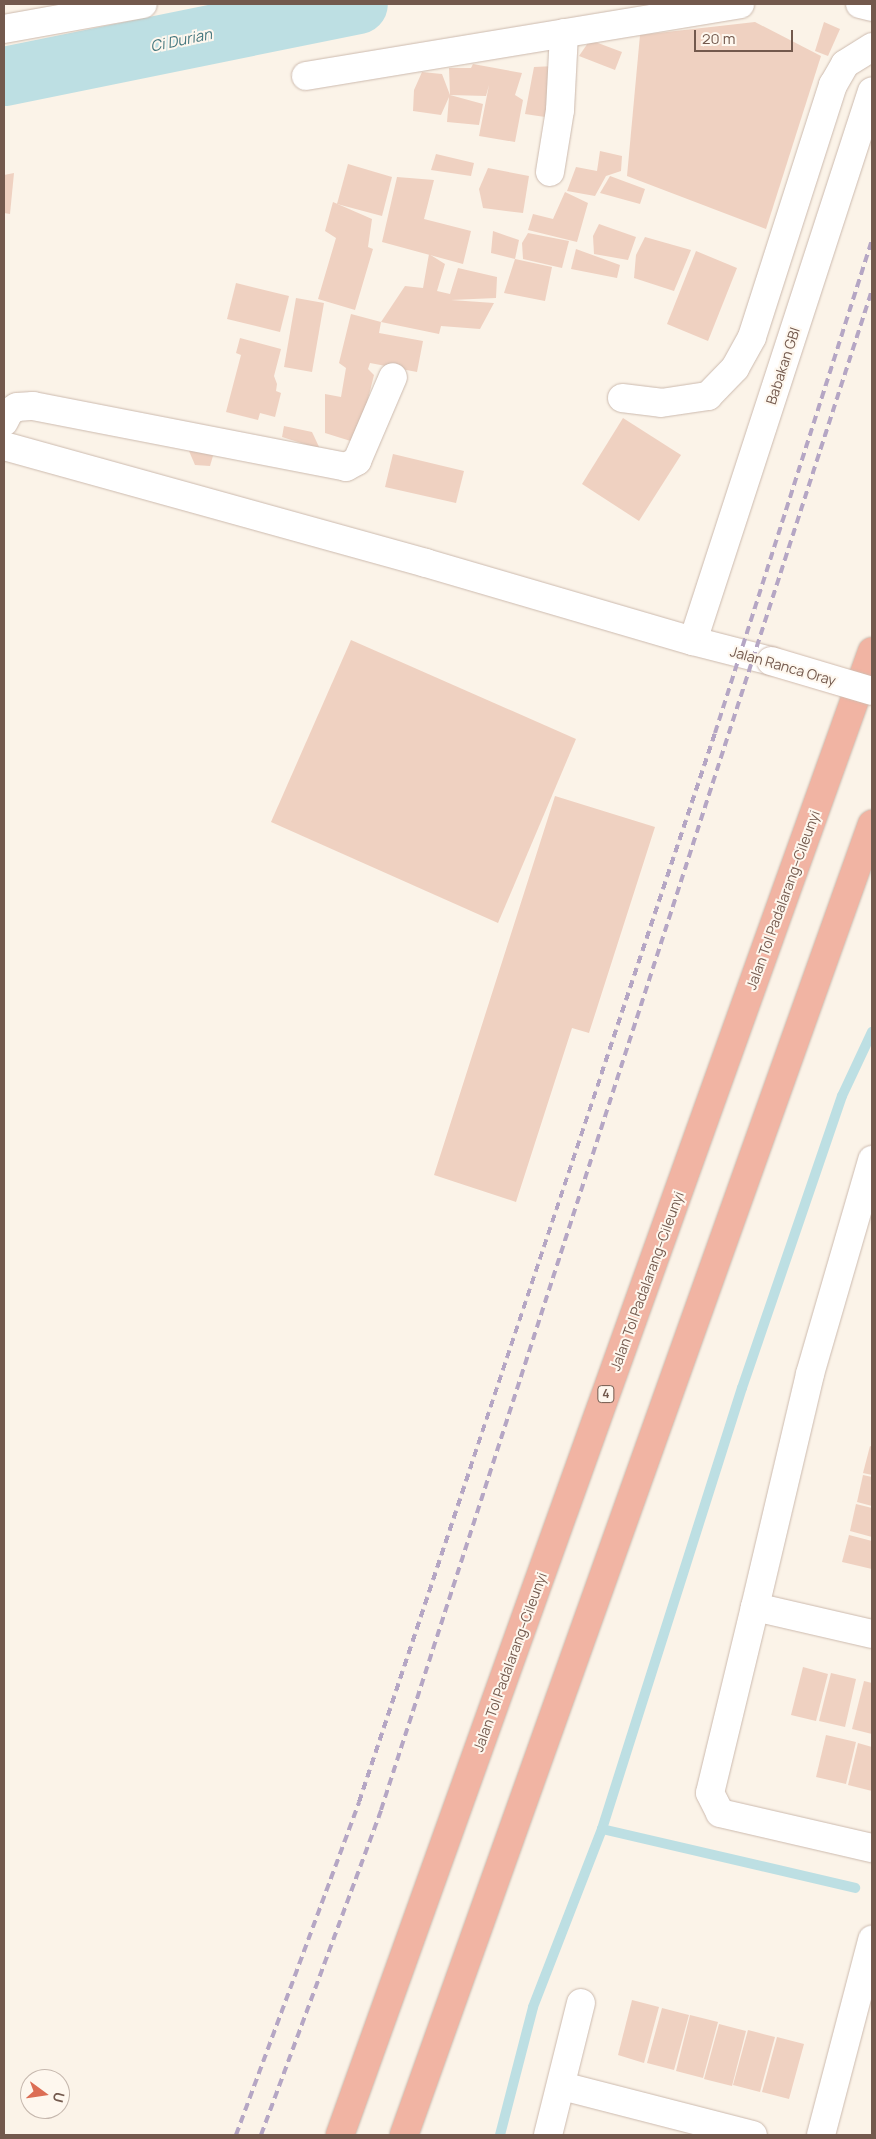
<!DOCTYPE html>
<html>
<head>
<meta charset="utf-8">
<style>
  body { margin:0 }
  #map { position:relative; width:876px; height:2139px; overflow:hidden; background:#fbf3e8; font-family:Manrope,sans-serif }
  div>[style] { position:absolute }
  .stream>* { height:10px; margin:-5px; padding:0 5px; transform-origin:5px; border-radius:5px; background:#bddfe3 }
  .river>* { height:59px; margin:-29.5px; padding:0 29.5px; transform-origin:29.5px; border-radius:29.5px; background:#bddfe3 }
  .building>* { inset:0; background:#efd1c1 }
  .roads { filter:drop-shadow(0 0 1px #ccbaae) drop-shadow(0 0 1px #ccbaae) }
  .street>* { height:28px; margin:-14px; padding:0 14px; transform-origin:14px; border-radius:14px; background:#fff }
  .secondary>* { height:28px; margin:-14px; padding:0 14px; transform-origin:14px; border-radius:14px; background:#fff }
  .highway>* { height:28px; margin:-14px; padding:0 14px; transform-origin:14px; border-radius:14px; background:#f1b4a3 }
  .rail>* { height:4px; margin-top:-2px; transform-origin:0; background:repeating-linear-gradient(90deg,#b5a6c4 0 8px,transparent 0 13px) }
  .bridges { filter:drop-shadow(0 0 1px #d1bcaf) drop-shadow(0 0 1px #d1bcaf) }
  .secondary-bridge>* { height:28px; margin:-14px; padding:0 14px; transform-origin:14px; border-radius:14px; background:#fff }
  span { translate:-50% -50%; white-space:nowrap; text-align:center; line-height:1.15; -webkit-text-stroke:4px #fef7ee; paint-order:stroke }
  .shield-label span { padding:1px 4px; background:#fef7ee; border:1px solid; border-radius:4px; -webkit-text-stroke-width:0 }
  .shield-label { font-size:12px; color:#73594d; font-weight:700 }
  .street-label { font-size:14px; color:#73594d }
  .water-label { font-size:15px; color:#45777e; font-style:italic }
  .frame { position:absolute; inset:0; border:5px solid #73594d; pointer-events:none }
  .north { position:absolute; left:20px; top:2069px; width:50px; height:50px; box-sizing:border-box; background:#fef7ee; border:1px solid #c6b8ae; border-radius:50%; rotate:104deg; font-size:14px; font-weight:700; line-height:20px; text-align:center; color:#73594d }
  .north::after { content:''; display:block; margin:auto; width:18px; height:22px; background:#dc6e55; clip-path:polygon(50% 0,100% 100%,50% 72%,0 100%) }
  .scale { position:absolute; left:694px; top:30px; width:99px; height:22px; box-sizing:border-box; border:2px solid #73594d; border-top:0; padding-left:6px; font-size:15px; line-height:18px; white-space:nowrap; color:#73594d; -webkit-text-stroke:4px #fef7ee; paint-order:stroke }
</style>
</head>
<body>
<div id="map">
  <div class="stream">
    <div style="left:602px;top:1829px;width:260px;rotate:13.1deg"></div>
    <div style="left:500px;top:2135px;width:132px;rotate:-75.5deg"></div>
    <div style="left:533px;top:2007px;width:191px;rotate:-68.8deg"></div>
    <div style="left:602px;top:1829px;width:463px;rotate:-72.4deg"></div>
    <div style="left:742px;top:1388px;width:309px;rotate:-71.1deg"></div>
    <div style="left:842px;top:1096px;width:71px;rotate:-64.9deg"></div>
  </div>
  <div class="river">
    <div style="left:4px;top:76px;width:361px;rotate:-11.5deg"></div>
  </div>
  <div class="building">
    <div style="clip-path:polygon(755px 22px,821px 56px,766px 229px,627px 176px,640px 35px)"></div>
    <div style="clip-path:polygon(824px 22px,840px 29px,828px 56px,815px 51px)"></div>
    <div style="clip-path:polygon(590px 40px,622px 52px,615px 70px,579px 56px)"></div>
    <div style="clip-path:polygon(473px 64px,522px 73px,515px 95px,523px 100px,515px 142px,479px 136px,489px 85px,486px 96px,450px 95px,449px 68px,471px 68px)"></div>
    <div style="clip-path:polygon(555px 66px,545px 117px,525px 114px,534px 67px)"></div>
    <div style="clip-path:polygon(422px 72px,442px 74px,450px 95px,483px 104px,479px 125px,447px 122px,449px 97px,441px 115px,413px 111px,414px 90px)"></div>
    <div style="clip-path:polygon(600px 151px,622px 156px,621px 171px,606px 176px,595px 196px,567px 191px,576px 167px,597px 171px)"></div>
    <div style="clip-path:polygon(436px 154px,474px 163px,471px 176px,431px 170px)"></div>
    <div style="clip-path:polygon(348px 164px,392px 177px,382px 216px,337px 204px)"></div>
    <div style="clip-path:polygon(488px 168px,529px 176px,523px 213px,483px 208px,479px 189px)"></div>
    <div style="clip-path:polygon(14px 173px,10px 214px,4px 213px,4px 175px)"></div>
    <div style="clip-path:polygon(610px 176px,645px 189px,640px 204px,600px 193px)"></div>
    <div style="clip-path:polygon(397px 177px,434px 180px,424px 219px,471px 231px,463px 264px,382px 242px)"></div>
    <div style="clip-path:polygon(565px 192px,588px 203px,577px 242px,528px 230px,533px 214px,553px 219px)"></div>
    <div style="clip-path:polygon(333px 202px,372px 219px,368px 247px,373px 249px,355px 310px,318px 299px,336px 238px,325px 231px)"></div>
    <div style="clip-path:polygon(599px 224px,636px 237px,628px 260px,594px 254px,593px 236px)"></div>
    <div style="clip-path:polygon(493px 231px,519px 240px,515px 259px,491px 253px)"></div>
    <div style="clip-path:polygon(528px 233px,569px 241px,562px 268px,523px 259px,522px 243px)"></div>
    <div style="clip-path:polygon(645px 237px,691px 250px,674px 291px,634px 278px,636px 255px)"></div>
    <div style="clip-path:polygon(576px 249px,620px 265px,617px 278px,571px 269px)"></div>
    <div style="clip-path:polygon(696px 251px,737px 268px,708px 341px,667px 324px)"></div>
    <div style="clip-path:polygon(429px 254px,445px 264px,437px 291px,450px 294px,458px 268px,497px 277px,496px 298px,451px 300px,494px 303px,480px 329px,441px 326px,439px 334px,381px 322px,405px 286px,423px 288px)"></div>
    <div style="clip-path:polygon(515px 259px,552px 267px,545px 301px,504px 293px)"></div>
    <div style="clip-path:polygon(236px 283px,289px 296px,280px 332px,227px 319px)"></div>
    <div style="clip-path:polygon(296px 298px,324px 303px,312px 372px,284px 367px)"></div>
    <div style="clip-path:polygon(351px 314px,381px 322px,379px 333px,423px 341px,417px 372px,370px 363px,368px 369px,374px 375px,357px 443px,325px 433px,325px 394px,341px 397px,346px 368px,339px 363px)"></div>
    <div style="clip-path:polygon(240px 338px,281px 349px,274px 376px,277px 384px,276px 391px,281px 393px,275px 417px,260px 413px,258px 420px,226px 412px,241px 355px,236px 353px)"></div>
    <div style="clip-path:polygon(623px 418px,681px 455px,639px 521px,582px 484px)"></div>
    <div style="clip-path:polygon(284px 426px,312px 432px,320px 449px,282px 437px)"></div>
    <div style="clip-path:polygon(192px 443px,215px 449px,210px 466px,195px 465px,189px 451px)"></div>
    <div style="clip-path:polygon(393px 454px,464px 471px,456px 503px,385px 487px)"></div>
    <div style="clip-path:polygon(351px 640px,576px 739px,498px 923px,271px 822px)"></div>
    <div style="clip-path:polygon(555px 796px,655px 827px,589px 1033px,572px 1028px,516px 1202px,434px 1175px)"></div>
    <div style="clip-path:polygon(870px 1446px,872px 1447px,872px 1475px,863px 1473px)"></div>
    <div style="clip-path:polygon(863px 1475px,872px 1477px,872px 1506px,857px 1502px)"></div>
    <div style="clip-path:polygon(856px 1504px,872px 1508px,872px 1537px,850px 1531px)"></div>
    <div style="clip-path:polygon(849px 1535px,872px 1541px,872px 1569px,842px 1562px)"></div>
    <div style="clip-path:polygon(803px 1667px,828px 1674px,816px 1721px,791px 1715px)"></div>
    <div style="clip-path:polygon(831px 1673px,856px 1679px,845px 1727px,819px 1721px)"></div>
    <div style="clip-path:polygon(864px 1681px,872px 1683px,872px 1734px,852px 1729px)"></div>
    <div style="clip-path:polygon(826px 1735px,856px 1742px,846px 1784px,816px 1777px)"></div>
    <div style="clip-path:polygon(858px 1743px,872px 1747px,872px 1791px,848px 1785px)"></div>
    <div style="clip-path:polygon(632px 2000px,659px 2007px,644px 2063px,618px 2055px)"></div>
    <div style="clip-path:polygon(662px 2008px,689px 2015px,674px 2070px,647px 2063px)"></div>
    <div style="clip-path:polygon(690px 2015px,718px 2022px,703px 2078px,676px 2071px)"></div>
    <div style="clip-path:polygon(719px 2024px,746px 2031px,732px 2086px,704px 2079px)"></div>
    <div style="clip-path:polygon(748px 2030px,775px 2037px,760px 2092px,733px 2085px)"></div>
    <div style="clip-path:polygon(777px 2037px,804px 2044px,789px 2099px,762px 2092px)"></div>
  </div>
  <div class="roads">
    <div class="street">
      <div style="left:860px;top:4px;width:12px;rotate:14deg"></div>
      <div style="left:4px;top:29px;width:141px;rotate:-10.2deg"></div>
      <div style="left:306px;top:76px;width:440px;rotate:-9.4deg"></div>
      <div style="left:550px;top:172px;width:63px;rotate:-80.8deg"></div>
      <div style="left:560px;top:110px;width:77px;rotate:-87deg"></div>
      <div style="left:622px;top:398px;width:39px;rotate:7deg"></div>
      <div style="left:661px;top:403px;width:48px;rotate:-8.5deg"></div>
      <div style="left:708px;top:396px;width:39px;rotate:-46deg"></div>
      <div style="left:735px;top:368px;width:35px;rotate:-61deg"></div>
      <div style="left:752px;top:337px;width:265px;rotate:-72.2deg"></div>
      <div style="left:833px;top:85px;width:24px;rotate:-60deg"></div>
      <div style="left:845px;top:64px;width:32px;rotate:-32deg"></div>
      <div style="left:4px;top:422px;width:11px;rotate:-63deg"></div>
      <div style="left:9px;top:412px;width:9px;rotate:-32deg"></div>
      <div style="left:17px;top:407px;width:16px;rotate:-4deg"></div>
      <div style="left:33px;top:406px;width:319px;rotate:11deg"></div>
      <div style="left:346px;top:467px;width:13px;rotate:-29deg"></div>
      <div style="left:357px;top:461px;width:91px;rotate:-66.8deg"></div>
      <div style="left:4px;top:446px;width:438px;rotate:15.5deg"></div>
      <div style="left:426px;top:563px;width:278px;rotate:16.3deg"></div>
      <div style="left:755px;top:1607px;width:239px;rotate:-76.7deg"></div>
      <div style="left:810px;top:1374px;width:223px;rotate:-73.8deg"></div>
      <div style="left:872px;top:1634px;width:120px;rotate:-167deg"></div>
      <div style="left:755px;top:1607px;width:191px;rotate:103.6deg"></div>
      <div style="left:710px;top:1793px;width:22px;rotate:63deg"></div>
      <div style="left:720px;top:1813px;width:156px;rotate:13deg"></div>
      <div style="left:562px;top:2086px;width:197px;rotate:14.4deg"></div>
      <div style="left:548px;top:2135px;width:136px;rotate:-76deg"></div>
      <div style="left:821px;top:2135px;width:202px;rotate:-75.3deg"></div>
    </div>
    <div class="secondary">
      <div style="left:771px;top:661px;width:81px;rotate:-165.6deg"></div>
      <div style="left:693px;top:641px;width:578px;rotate:-71.97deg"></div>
    </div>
    <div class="highway">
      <div style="left:340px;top:2135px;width:1576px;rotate:-70.27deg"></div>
      <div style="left:404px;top:2135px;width:1392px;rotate:-70.35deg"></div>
    </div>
  </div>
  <div class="rail">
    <div style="left:236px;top:2135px;width:355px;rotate:-69.7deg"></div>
    <div style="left:359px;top:1802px;width:1127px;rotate:-71.58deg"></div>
    <div style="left:715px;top:733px;width:517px;rotate:-72.34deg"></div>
    <div style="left:261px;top:2135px;width:346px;rotate:-69.7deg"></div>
    <div style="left:381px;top:1810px;width:1597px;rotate:-72.1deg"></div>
  </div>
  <div class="bridges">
    <div class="secondary-bridge">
      <div style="left:771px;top:661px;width:105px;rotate:16.5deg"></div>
    </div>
  </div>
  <div class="shield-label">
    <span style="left:606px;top:1394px">4</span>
  </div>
  <div class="street-label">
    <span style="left:783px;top:366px;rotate:-72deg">Babakan GBI</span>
    <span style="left:783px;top:666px;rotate:16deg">Jalan Ranca Oray</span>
    <span style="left:783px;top:900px;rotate:-70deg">Jalan Tol Padalarang–Cileunyi</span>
    <span style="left:647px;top:1281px;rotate:-70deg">Jalan Tol Padalarang–Cileunyi</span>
    <span style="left:510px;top:1662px;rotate:-70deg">Jalan Tol Padalarang–Cileunyi</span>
  </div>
  <div class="water-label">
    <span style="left:181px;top:40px;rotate:-12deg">Ci Durian</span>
  </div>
  <div class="frame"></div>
  <div class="north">U</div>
  <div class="scale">20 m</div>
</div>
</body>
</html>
